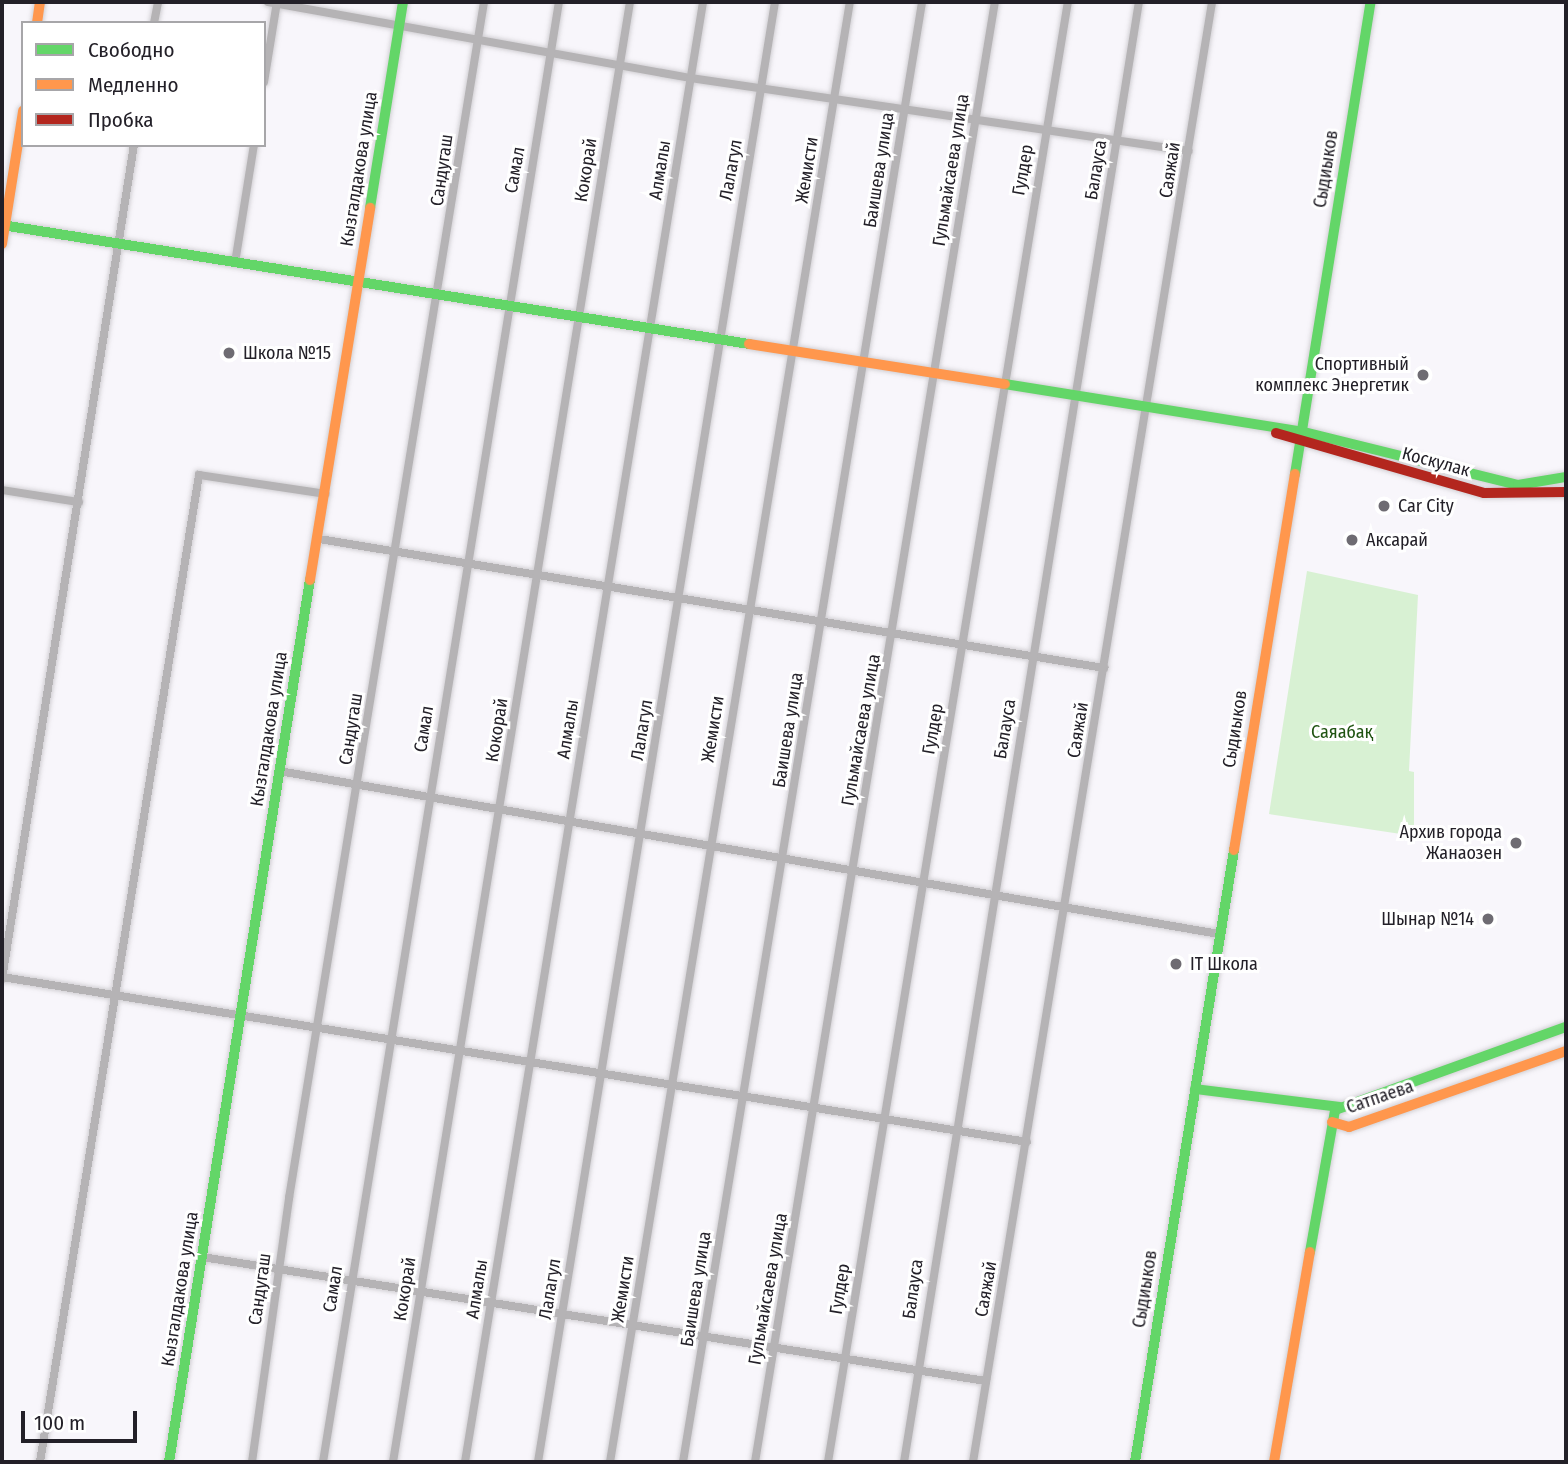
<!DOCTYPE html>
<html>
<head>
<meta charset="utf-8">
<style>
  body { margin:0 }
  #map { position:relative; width:1568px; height:1464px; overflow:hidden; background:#f8f6fb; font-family:"Fira Sans Condensed",sans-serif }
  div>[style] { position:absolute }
  .green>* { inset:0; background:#d8f1d3 }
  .roads { filter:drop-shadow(0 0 2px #d2d0d4) drop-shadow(0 0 2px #d2d0d4) }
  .street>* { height:8px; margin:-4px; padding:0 4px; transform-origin:4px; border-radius:4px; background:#b5b3b5 }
  .fast>* { height:10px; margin:-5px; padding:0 5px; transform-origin:5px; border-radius:5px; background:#63d668 }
  .slow>* { height:10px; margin:-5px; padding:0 5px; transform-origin:5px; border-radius:5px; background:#ff974d }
  .jam>* { height:10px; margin:-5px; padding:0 5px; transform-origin:5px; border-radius:5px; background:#b3261e }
  .dots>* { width:19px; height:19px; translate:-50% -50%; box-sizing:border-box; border:4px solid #fff; border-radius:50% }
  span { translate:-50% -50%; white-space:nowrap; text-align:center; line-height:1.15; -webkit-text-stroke:6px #fff; paint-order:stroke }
  .street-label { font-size:18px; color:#232028 }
  .poi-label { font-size:18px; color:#232028 }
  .left { translate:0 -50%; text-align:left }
  .right { translate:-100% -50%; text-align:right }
  .park-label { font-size:18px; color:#1f5311 }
  .frame { position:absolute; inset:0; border:4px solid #232028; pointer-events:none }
  .legend { position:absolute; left:21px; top:21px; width:245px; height:126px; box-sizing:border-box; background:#fff; border:2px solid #a7a6a9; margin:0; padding:9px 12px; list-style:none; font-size:21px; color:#232028 }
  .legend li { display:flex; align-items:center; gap:14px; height:35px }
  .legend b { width:35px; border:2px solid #a7a6a9 }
  .scale { position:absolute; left:21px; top:1411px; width:116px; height:32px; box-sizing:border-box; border:4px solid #232028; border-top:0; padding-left:9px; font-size:21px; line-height:24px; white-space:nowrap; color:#232028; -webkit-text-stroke:5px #fff; paint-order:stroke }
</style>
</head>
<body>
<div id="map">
  <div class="green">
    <div style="clip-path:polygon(1307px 571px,1418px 595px,1409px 771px,1414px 772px,1414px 836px,1269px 814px)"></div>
  </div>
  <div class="roads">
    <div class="street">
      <div style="left:268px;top:2px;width:430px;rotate:10.2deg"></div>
      <div style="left:691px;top:78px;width:503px;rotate:8.34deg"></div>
      <div style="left:154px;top:23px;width:21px;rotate:-79deg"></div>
      <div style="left:264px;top:82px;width:81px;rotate:-80.8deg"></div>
      <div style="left:235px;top:263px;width:120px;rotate:-80.9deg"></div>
      <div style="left:2px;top:490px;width:78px;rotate:8.9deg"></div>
      <div style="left:319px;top:539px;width:796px;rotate:9.33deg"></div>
      <div style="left:279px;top:771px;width:954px;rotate:9.84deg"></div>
      <div style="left:2px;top:977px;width:1038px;rotate:9.14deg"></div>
      <div style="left:2px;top:979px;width:844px;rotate:-81.01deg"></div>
      <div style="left:202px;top:1257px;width:794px;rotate:8.99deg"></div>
      <div style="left:40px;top:1462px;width:1000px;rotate:-80.85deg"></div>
      <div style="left:199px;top:475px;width:128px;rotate:8.5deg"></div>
      <div style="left:252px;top:1462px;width:267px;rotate:-82deg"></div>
      <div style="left:289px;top:1198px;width:1212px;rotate:-80.74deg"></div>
      <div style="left:323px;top:1462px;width:1479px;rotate:-80.82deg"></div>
      <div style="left:393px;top:1462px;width:1479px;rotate:-80.78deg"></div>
      <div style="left:465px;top:1462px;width:1479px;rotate:-80.74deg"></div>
      <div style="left:538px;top:1462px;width:1479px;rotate:-80.78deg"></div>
      <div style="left:610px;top:1462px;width:1480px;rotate:-80.67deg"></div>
      <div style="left:683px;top:1462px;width:1479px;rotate:-80.7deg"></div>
      <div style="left:755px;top:1462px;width:1480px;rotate:-80.67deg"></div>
      <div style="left:828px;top:1462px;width:1480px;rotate:-80.67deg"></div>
      <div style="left:904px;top:1462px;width:1479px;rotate:-80.86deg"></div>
      <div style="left:973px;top:1462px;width:1479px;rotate:-80.7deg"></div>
    </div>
    <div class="fast">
      <div style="left:370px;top:208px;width:209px;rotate:-80.9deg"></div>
      <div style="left:2px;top:225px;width:756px;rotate:9.05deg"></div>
      <div style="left:1005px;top:384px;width:299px;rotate:9.1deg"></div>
      <div style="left:1300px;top:431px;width:225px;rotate:13.9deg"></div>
      <div style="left:1518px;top:485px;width:49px;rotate:-9.5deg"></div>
      <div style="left:1295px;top:474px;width:478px;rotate:-80.9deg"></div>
      <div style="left:1195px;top:1089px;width:145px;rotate:7.1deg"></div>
      <div style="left:1310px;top:1252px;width:144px;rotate:-80deg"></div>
      <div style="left:1335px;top:1110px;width:245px;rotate:-19.8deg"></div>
      <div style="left:169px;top:1462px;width:893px;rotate:-80.92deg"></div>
      <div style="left:1135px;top:1462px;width:620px;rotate:-80.81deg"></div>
    </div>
    <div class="slow">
      <div style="left:37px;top:23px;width:21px;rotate:-82deg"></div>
      <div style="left:2px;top:244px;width:135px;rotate:-81deg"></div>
      <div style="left:749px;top:344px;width:259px;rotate:8.9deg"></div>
      <div style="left:310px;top:580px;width:377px;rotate:-80.8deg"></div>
      <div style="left:1234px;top:850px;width:381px;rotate:-80.8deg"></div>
      <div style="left:1332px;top:1122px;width:18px;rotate:16deg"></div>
      <div style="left:1349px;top:1127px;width:230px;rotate:-19.3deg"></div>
      <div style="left:1274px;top:1462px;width:213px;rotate:-80.3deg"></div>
    </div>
    <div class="jam">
      <div style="left:1276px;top:433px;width:216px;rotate:16.1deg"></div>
      <div style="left:1484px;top:493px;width:82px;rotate:-0.7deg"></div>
    </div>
  </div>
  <div class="dots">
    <div style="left:229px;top:353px;background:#6e6b72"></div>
    <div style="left:1423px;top:375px;background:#6e6b72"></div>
    <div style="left:1384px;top:506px;background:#6e6b72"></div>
    <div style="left:1352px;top:540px;background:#6e6b72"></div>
    <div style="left:1516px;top:843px;background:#6e6b72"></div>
    <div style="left:1488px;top:919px;background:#6e6b72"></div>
    <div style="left:1176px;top:964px;background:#6e6b72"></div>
  </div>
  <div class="street-label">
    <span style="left:359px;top:169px;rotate:-81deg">Кызгалдакова улица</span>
    <span style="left:1326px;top:169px;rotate:-81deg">Сыдиыков</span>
    <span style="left:442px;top:170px;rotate:-82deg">Сандугаш</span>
    <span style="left:515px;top:170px;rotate:-80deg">Самал</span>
    <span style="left:586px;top:170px;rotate:-81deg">Кокорай</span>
    <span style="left:660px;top:170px;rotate:-81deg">Алмалы</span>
    <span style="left:731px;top:170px;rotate:-80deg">Лалагул</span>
    <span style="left:807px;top:170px;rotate:-81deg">Жемисти</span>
    <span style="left:879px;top:170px;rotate:-81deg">Баишева улица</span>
    <span style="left:951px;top:170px;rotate:-81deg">Гульмайсаева улица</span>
    <span style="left:1023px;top:170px;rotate:-80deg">Гулдер</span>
    <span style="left:1096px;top:170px;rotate:-81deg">Балауса</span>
    <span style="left:1170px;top:170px;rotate:-81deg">Саяжай</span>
    <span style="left:1436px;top:462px;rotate:15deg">Коскулак</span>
    <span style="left:269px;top:729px;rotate:-81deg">Кызгалдакова улица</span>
    <span style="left:351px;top:729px;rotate:-81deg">Сандугаш</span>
    <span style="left:424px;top:729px;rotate:-81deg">Самал</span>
    <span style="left:568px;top:729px;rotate:-81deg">Алмалы</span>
    <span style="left:713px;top:729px;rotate:-81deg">Жемисти</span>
    <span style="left:933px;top:729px;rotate:-80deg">Гулдер</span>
    <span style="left:1005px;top:729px;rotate:-81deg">Балауса</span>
    <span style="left:1235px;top:729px;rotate:-81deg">Сыдиыков</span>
    <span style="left:497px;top:730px;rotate:-81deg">Кокорай</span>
    <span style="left:642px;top:730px;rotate:-81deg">Лалагул</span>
    <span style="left:788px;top:730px;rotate:-81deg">Баишева улица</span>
    <span style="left:861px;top:730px;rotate:-80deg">Гульмайсаева улица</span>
    <span style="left:1078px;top:730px;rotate:-81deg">Саяжай</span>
    <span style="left:1380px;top:1097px;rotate:-19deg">Сатпаева</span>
    <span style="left:180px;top:1289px;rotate:-81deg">Кызгалдакова улица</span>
    <span style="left:260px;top:1289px;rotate:-82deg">Сандугаш</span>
    <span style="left:333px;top:1289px;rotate:-81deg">Самал</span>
    <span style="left:405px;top:1289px;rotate:-81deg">Кокорай</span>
    <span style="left:477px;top:1289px;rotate:-81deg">Алмалы</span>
    <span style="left:550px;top:1289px;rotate:-81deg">Лалагул</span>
    <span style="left:623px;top:1289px;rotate:-81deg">Жемисти</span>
    <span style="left:696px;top:1289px;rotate:-81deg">Баишева улица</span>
    <span style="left:768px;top:1289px;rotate:-80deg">Гульмайсаева улица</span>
    <span style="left:840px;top:1289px;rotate:-81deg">Гулдер</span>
    <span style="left:913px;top:1289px;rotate:-82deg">Балауса</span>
    <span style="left:986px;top:1289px;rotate:-80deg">Саяжай</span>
    <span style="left:1145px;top:1289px;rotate:-81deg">Сыдиыков</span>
  </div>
  <div class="poi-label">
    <span class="left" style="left:243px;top:353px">Школа №15</span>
    <span class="right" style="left:1409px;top:375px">Спортивный<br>комплекс Энергетик</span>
    <span class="left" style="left:1398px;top:506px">Car City</span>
    <span class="left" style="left:1366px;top:540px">Аксарай</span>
    <span class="right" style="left:1502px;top:843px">Архив города<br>Жанаозен</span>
    <span class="right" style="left:1474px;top:919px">Шынар №14</span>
    <span class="left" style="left:1190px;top:964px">IT Школа</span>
  </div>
  <div class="park-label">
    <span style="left:1342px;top:732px">Саяабақ</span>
  </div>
  <div class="frame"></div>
  <ul class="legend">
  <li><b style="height:9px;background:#63d668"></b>Свободно</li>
  <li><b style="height:9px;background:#ff974d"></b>Медленно</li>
  <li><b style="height:9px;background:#b3261e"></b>Пробка</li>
  </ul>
  <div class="scale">100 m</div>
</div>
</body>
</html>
